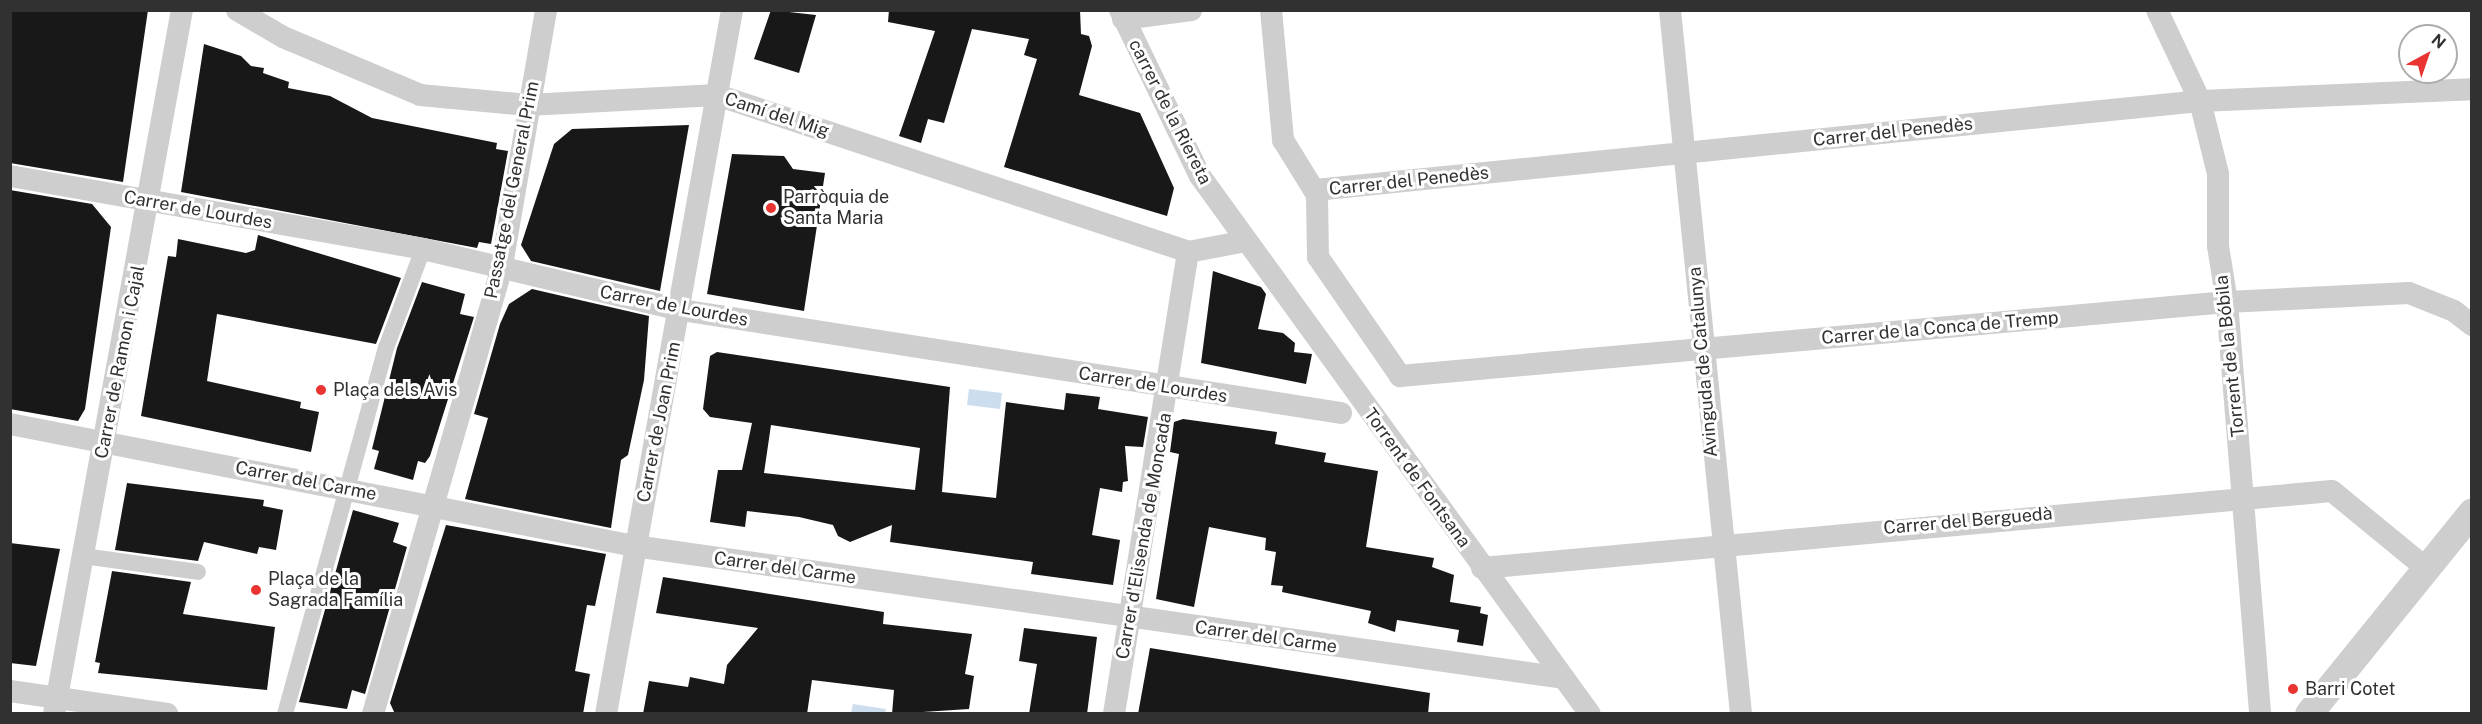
<!DOCTYPE html>
<html>
<head>
<meta charset="utf-8">
<style>
  body { margin:0 }
  #map { position:relative; width:2482px; height:724px; overflow:hidden; background:#fff; font-family:"Public Sans",sans-serif }
  div>[style] { position:absolute }
  .water>* { inset:0; background:#ccdeee }
  .building>* { inset:0; background:#181818 }
  .pedestrian>* { height:16px; margin:-8px; padding:0 8px; transform-origin:8px; border-radius:8px; background:#cecece }
  .minor>* { height:22px; margin:-11px; padding:0 11px; transform-origin:11px; border-radius:11px; background:#cecece }
  .tertiary>* { height:28px; margin:-14px; padding:0 14px; transform-origin:14px; border-radius:14px; background:#cecece }
  .dots>* { width:16px; height:16px; translate:-50% -50%; box-sizing:border-box; border:3px solid #fff; border-radius:50% }
  span { translate:-50% -50%; white-space:nowrap; text-align:center; line-height:1.15; -webkit-text-stroke:6px #fff; paint-order:stroke }
  .street-label { font-size:18px; color:#313131 }
  .poi-label { font-size:18px; color:#313131 }
  .left { translate:0 -50%; text-align:left }
  .frame { position:absolute; inset:0; border:12px solid #313131; pointer-events:none }
  .north { position:absolute; left:2398px; top:24px; width:60px; height:60px; box-sizing:border-box; background:#fff; border:2px solid #adadad; border-radius:50%; rotate:40deg; font-size:16px; font-weight:700; line-height:24px; text-align:center; color:#313131 }
  .north::after { content:''; display:block; margin:auto; width:21px; height:27px; background:#e93432; clip-path:polygon(50% 0,100% 100%,50% 72%,0 100%) }
</style>
</head>
<body>
<div id="map">
  <div class="water">
    <div style="clip-path:polygon(969px 389px,1002px 393px,1000px 409px,967px 405px)"></div>
    <div style="clip-path:polygon(853px 704px,886px 709px,885px 713px,851px 713px)"></div>
  </div>
  <div class="building">
    <div style="clip-path:polygon(10px 10px,148px 10px,123px 182px,10px 163px)"></div>
    <div style="clip-path:polygon(771px 10px,816px 15px,799px 73px,754px 59px)"></div>
    <div style="clip-path:polygon(889px 10px,1080px 10px,1081px 34px,1089px 36px,1092px 46px,1079px 95px,1140px 113px,1174px 188px,1167px 216px,1004px 167px,1037px 59px,1024px 55px,1029px 39px,972px 29px,944px 123px,928px 119px,921px 143px,899px 136px,935px 31px,888px 22px)"></div>
    <div style="clip-path:polygon(204px 44px,241px 56px,251px 66px,264px 68px,263px 73px,289px 82px,288px 88px,330px 96px,372px 118px,497px 143px,496px 149px,508px 151px,491px 244px,479px 242px,477px 248px,181px 192px)"></div>
    <div style="clip-path:polygon(689px 125px,660px 291px,531px 261px,521px 245px,554px 144px,572px 129px)"></div>
    <div style="clip-path:polygon(732px 154px,784px 156px,793px 169px,825px 173px,804px 311px,707px 294px)"></div>
    <div style="clip-path:polygon(10px 190px,92px 204px,111px 227px,85px 409px,78px 421px,10px 409px)"></div>
    <div style="clip-path:polygon(258px 235px,401px 278px,376px 344px,217px 314px,207px 381px,301px 402px,300px 408px,319px 412px,311px 452px,141px 416px,168px 256px,176px 257px,178px 239px,246px 253px,255px 250px)"></div>
    <div style="clip-path:polygon(1213px 271px,1261px 287px,1266px 294px,1258px 329px,1283px 333px,1295px 343px,1294px 352px,1312px 354px,1306px 384px,1201px 363px)"></div>
    <div style="clip-path:polygon(422px 282px,465px 294px,460px 314px,474px 317px,430px 456px,425px 463px,418px 461px,413px 480px,374px 469px,379px 451px,372px 449px,397px 348px)"></div>
    <div style="clip-path:polygon(532px 289px,649px 316px,644px 380px,628px 455px,621px 460px,611px 528px,465px 499px,488px 418px,474px 414px,500px 324px,509px 304px)"></div>
    <div style="clip-path:polygon(evenodd,717px 352px,950px 387px,942px 492px,996px 498px,1006px 402px,1064px 410px,1066px 393px,1100px 397px,1098px 409px,1148px 417px,1143px 447px,1125px 446px,1128px 481px,1123px 482px,1122px 492px,1100px 488px,1092px 535px,1120px 540px,1113px 585px,1031px 574px,1033px 562px,890px 542px,892px 525px,850px 542px,838px 536px,833px 525px,799px 517px,747px 511px,745px 527px,710px 522px,718px 470px,742px 470px,752px 423px,710px 417px,703px 409px,710px 356px,717px 352px,771px 425px,920px 448px,915px 490px,764px 473px,771px 425px)"></div>
    <div style="clip-path:polygon(1183px 419px,1277px 432px,1275px 444px,1326px 453px,1324px 462px,1378px 471px,1366px 547px,1434px 558px,1432px 567px,1454px 575px,1450px 602px,1481px 607px,1480px 613px,1488px 615px,1483px 646px,1457px 642px,1459px 630px,1397px 620px,1395px 632px,1368px 623px,1371px 611px,1282px 592px,1283px 586px,1271px 585px,1276px 552px,1265px 550px,1266px 538px,1209px 527px,1194px 607px,1156px 599px,1179px 454px,1170px 452px,1174px 422px)"></div>
    <div style="clip-path:polygon(127px 483px,264px 500px,263px 506px,283px 510px,276px 550px,259px 547px,257px 554px,204px 542px,198px 561px,115px 550px)"></div>
    <div style="clip-path:polygon(353px 510px,399px 523px,393px 542px,407px 547px,365px 694px,352px 690px,347px 709px,299px 702px)"></div>
    <div style="clip-path:polygon(446px 525px,606px 554px,595px 606px,587px 605px,575px 671px,590px 674px,583px 714px,395px 714px,390px 703px)"></div>
    <div style="clip-path:polygon(10px 543px,60px 549px,36px 666px,10px 663px)"></div>
    <div style="clip-path:polygon(112px 571px,191px 582px,183px 614px,275px 627px,267px 690px,98px 673px,100px 663px,95px 662px)"></div>
    <div style="clip-path:polygon(663px 577px,884px 612px,883px 624px,972px 634px,965px 674px,974px 676px,969px 709px,892px 714px,894px 690px,812px 680px,807px 714px,643px 714px,649px 681px,688px 687px,690px 677px,724px 684px,727px 665px,758px 628px,656px 613px)"></div>
    <div style="clip-path:polygon(1024px 628px,1097px 637px,1087px 714px,1029px 714px,1037px 664px,1019px 661px)"></div>
    <div style="clip-path:polygon(1150px 648px,1430px 693px,1428px 714px,1138px 714px)"></div>
  </div>
  <div class="pedestrian">
    <div style="left:83px;top:556px;width:116px;rotate:7.9deg"></div>
    <div style="left:285px;top:714px;width:380px;rotate:-74.6deg"></div>
    <div style="left:386px;top:348px;width:106px;rotate:-69.5deg"></div>
  </div>
  <div class="minor">
    <div style="left:237px;top:10px;width:53px;rotate:30.4deg"></div>
    <div style="left:283px;top:37px;width:149px;rotate:22.9deg"></div>
    <div style="left:420px;top:95px;width:108px;rotate:5.3deg"></div>
    <div style="left:528px;top:105px;width:189px;rotate:-3deg"></div>
    <div style="left:717px;top:95px;width:496px;rotate:18.4deg"></div>
    <div style="left:1188px;top:252px;width:59px;rotate:-10.7deg"></div>
    <div style="left:1120px;top:10px;width:184px;rotate:64.3deg"></div>
    <div style="left:1200px;top:176px;width:664px;rotate:54.06deg"></div>
    <div style="left:1271px;top:10px;width:131px;rotate:84.7deg"></div>
    <div style="left:1283px;top:140px;width:65px;rotate:58.3deg"></div>
    <div style="left:1317px;top:195px;width:62px;rotate:89.1deg"></div>
    <div style="left:1318px;top:257px;width:145px;rotate:55.4deg"></div>
    <div style="left:1400px;top:376px;width:830px;rotate:-5.11deg"></div>
    <div style="left:2227px;top:302px;width:182px;rotate:-2.8deg"></div>
    <div style="left:2409px;top:293px;width:48px;rotate:21.8deg"></div>
    <div style="left:2454px;top:311px;width:23px;rotate:38deg"></div>
    <div style="left:1670px;top:10px;width:708px;rotate:84.24deg"></div>
    <div style="left:2157px;top:10px;width:101px;rotate:64.7deg"></div>
    <div style="left:2200px;top:101px;width:75px;rotate:76.1deg"></div>
    <div style="left:2218px;top:174px;width:72px;rotate:90deg"></div>
    <div style="left:2218px;top:246px;width:57px;rotate:80.9deg"></div>
    <div style="left:2227px;top:302px;width:413px;rotate:85.4deg"></div>
    <div style="left:1123px;top:19px;width:69px;rotate:-7.5deg"></div>
    <div style="left:10px;top:176px;width:419px;rotate:10deg"></div>
    <div style="left:423px;top:249px;width:265px;rotate:13.3deg"></div>
    <div style="left:681px;top:310px;width:668px;rotate:8.87deg"></div>
    <div style="left:1315px;top:190px;width:889px;rotate:-5.74deg"></div>
    <div style="left:2200px;top:101px;width:272px;rotate:-2.5deg"></div>
    <div style="left:10px;top:424px;width:636px;rotate:11.06deg"></div>
    <div style="left:634px;top:546px;width:939px;rotate:8.08deg"></div>
    <div style="left:1482px;top:568px;width:853px;rotate:-5.18deg"></div>
    <div style="left:2332px;top:491px;width:123px;rotate:39.4deg"></div>
    <div style="left:10px;top:691px;width:159px;rotate:8.3deg"></div>
    <div style="left:54px;top:714px;width:716px;rotate:-79.7deg"></div>
    <div style="left:373px;top:714px;width:461px;rotate:-73.9deg"></div>
    <div style="left:501px;top:271px;width:265px;rotate:-80.2deg"></div>
    <div style="left:606px;top:714px;width:715px;rotate:-79.85deg"></div>
    <div style="left:1114px;top:714px;width:468px;rotate:-80.9deg"></div>
  </div>
  <div class="tertiary">
    <div style="left:2309px;top:714px;width:259px;rotate:-51deg"></div>
  </div>
  <div class="dots">
    <div style="left:771px;top:208px;background:#e93432"></div>
    <div style="left:321px;top:390px;background:#e93432"></div>
    <div style="left:256px;top:590px;background:#e93432"></div>
    <div style="left:2293px;top:689px;background:#e93432"></div>
  </div>
  <div class="street-label">
    <span style="left:1170px;top:112px;rotate:63deg">carrer de la Riereta</span>
    <span style="left:777px;top:115px;rotate:18deg">Camí del Mig</span>
    <span style="left:1893px;top:132px;rotate:-6deg">Carrer del Penedès</span>
    <span style="left:1409px;top:181px;rotate:-6deg">Carrer del Penedès</span>
    <span style="left:512px;top:190px;rotate:-79deg">Passatge del General Prim</span>
    <span style="left:198px;top:210px;rotate:10deg">Carrer de Lourdes</span>
    <span style="left:674px;top:306px;rotate:11deg">Carrer de Lourdes</span>
    <span style="left:1940px;top:328px;rotate:-5deg">Carrer de la Conca de Tremp</span>
    <span style="left:2230px;top:356px;rotate:-96deg">Torrent de la Bóbila</span>
    <span style="left:120px;top:362px;rotate:-79deg">Carrer de Ramon i Cajal</span>
    <span style="left:1703px;top:362px;rotate:-95deg">Avinguda de Catalunya</span>
    <span style="left:1153px;top:385px;rotate:9deg">Carrer de Lourdes</span>
    <span style="left:659px;top:422px;rotate:-79deg">Carrer de Joan Prim</span>
    <span style="left:1417px;top:478px;rotate:54deg">Torrent de Fontsana</span>
    <span style="left:306px;top:481px;rotate:11deg">Carrer del Carme</span>
    <span style="left:1968px;top:521px;rotate:-5deg">Carrer del Berguedà</span>
    <span style="left:1144px;top:536px;rotate:-80deg">Carrer d'Elisenda de Moncada</span>
    <span style="left:785px;top:568px;rotate:8deg">Carrer del Carme</span>
    <span style="left:1266px;top:637px;rotate:8deg">Carrer del Carme</span>
  </div>
  <div class="poi-label">
    <span class="left" style="left:783px;top:208px">Parròquia de<br>Santa Maria</span>
    <span class="left" style="left:333px;top:390px">Plaça dels Avis</span>
    <span class="left" style="left:268px;top:590px">Plaça de la<br>Sagrada Família</span>
    <span class="left" style="left:2305px;top:689px">Barri Cotet</span>
  </div>
  <div class="frame"></div>
  <div class="north">N</div>
</div>
</body>
</html>
